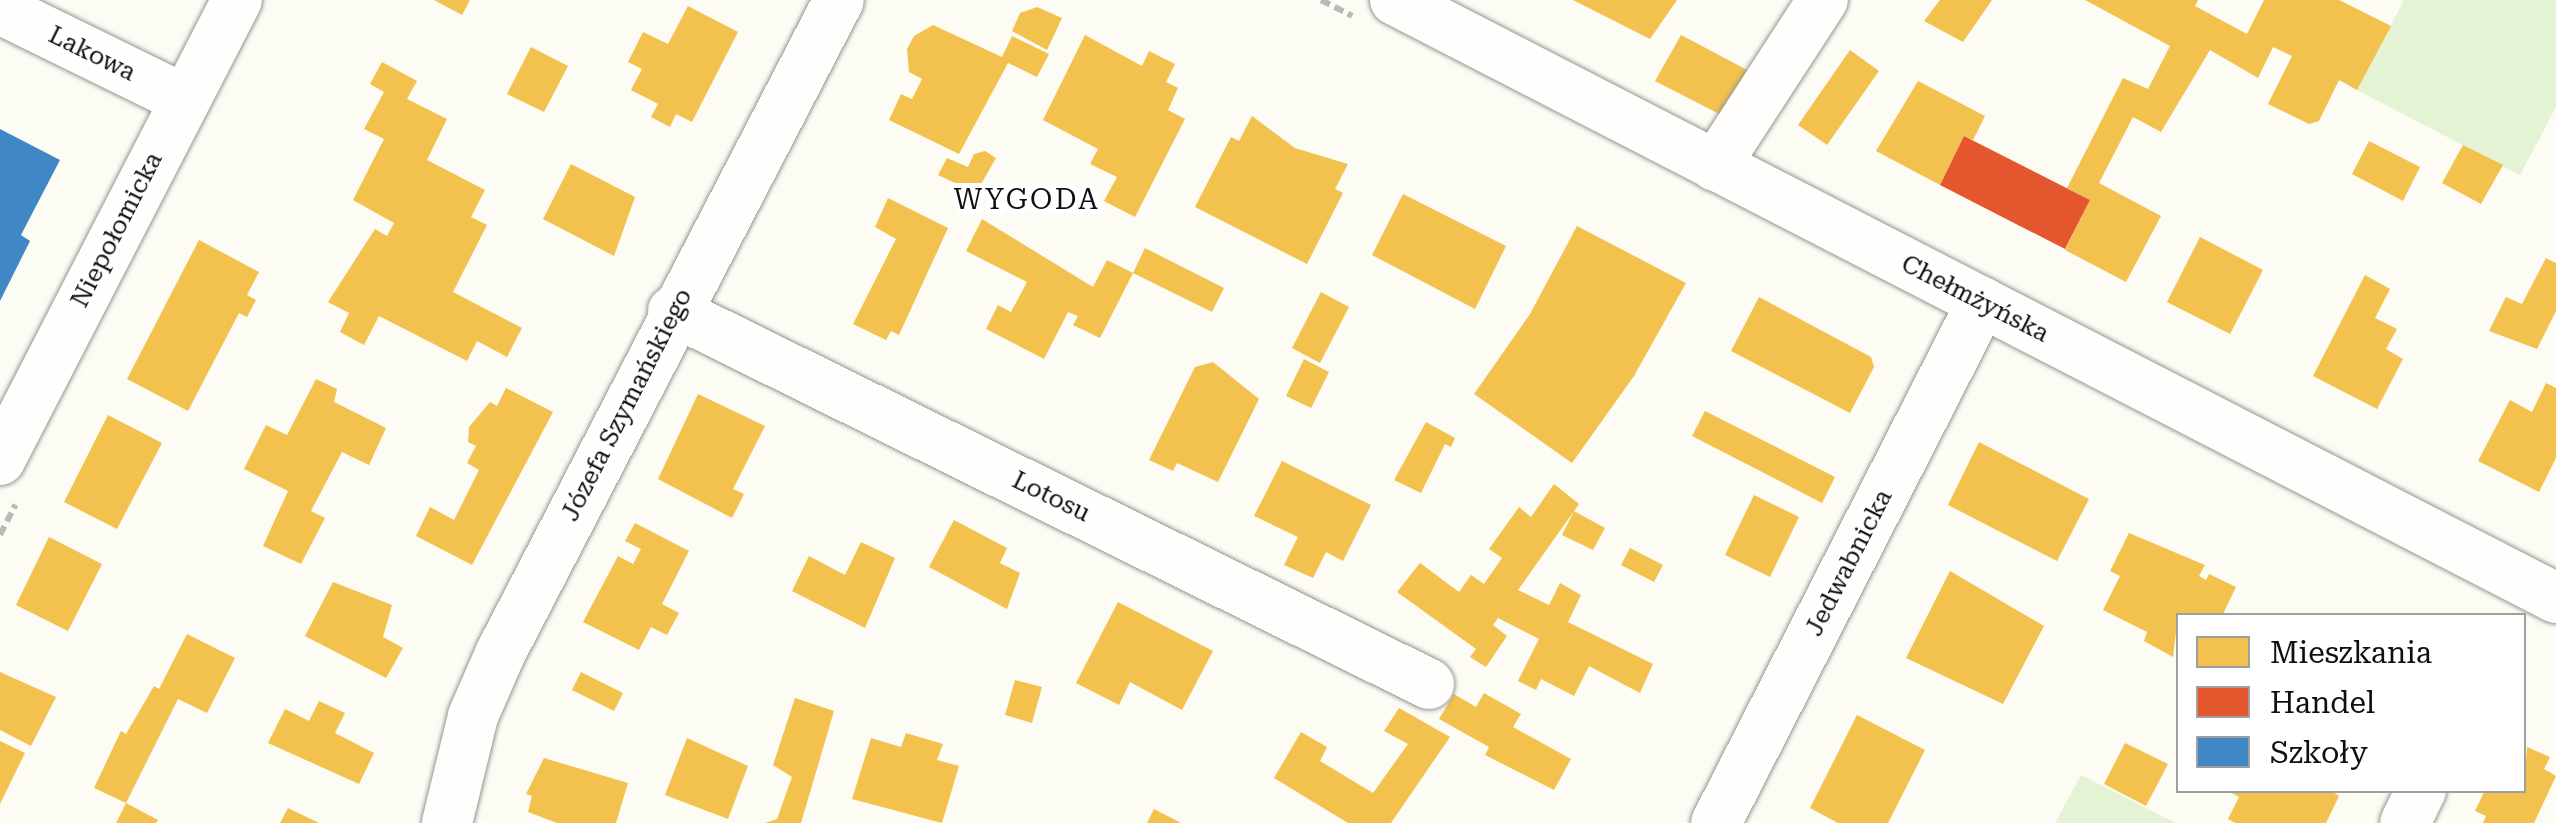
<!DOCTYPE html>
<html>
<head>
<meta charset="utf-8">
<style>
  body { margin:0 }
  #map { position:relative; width:2556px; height:823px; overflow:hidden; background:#fcfbf4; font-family:"Roboto Serif",serif }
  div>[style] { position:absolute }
  .green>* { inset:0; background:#e4f3d3 }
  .homes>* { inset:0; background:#f2c14e }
  .shops>* { inset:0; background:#e4572e }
  .schools>* { inset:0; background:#3f88c5 }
  .path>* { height:6px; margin-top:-3px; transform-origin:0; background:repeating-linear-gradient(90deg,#b9b9b8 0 10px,transparent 0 15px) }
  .roads { filter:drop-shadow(0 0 2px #969592) drop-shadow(0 0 2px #969592) }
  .minor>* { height:50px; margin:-25px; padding:0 25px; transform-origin:25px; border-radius:25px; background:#fffefd }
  span { translate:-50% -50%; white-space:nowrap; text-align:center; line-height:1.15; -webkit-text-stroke:10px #fff; paint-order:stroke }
  .street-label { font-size:25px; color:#0f0f0f }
  .neighbourhood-label { font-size:28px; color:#0f0f0f; letter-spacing:2.5px }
  .legend { position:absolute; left:2176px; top:613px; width:350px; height:180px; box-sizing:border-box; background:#fff; border:2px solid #9f9f9f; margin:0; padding:12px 18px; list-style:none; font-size:30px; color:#0f0f0f }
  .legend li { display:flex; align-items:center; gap:20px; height:50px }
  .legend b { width:50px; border:2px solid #9f9f9f }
</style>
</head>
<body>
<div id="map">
  <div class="green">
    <div style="clip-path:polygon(2404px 0,2556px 0,2556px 107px,2520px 175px,2357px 90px)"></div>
    <div style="clip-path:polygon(2081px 775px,2162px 816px,2176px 823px,2055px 823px)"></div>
  </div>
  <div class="homes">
    <div style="clip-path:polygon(434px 0,470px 0,462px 15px)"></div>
    <div style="clip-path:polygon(1573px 0,1677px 0,1650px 39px)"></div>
    <div style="clip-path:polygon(1940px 0,1992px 0,1963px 42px,1924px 21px)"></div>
    <div style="clip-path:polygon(2085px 0,2198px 0,2195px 6px,2247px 34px,2264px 0,2339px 0,2391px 26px,2357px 90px,2339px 80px,2319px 121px,2309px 124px,2268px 104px,2292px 56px,2273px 47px,2258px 78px,2210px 50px,2161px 132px,2133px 117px,2099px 183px,2161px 216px,2126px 282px,2065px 250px,2090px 200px,2067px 188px,2123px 78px,2148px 89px,2170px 46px)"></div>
    <div style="clip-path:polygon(688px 6px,738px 32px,692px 122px,676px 114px,670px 127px,651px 117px,658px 104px,631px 90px,642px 69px,628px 62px,643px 32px,668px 44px)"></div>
    <div style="clip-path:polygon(1037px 7px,1062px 18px,1047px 50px,1012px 31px,1020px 13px)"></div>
    <div style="clip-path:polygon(933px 25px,1002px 57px,1012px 36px,1049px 54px,1037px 77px,1008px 63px,959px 154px,889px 120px,901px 94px,912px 99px,922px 79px,909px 72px,907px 49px,914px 36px)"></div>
    <div style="clip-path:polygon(1085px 35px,1142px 66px,1149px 51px,1175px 64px,1166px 82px,1178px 88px,1168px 110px,1185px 119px,1135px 217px,1104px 201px,1117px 177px,1090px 164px,1098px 149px,1043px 120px)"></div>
    <div style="clip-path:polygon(1681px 35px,1753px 73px,1729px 119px,1655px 81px)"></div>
    <div style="clip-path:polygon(531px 47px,568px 66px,544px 112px,507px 94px)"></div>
    <div style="clip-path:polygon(1850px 50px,1879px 71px,1827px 145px,1798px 125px)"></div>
    <div style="clip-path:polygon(382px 62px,417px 81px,407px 99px,447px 119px,427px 160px,485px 190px,471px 217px,487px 225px,453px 292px,522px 328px,507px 357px,477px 341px,467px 361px,379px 316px,364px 345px,340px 332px,349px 313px,328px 302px,375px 229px,387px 236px,394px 223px,353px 200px,384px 139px,364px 129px,384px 92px,370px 84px)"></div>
    <div style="clip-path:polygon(1918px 81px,1985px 116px,1973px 140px,1964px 136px,1940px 185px,1876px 151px)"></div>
    <div style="clip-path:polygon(1252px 116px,1295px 148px,1348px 164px,1335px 189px,1343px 193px,1307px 264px,1195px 207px,1231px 137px,1239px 141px)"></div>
    <div style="clip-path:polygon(2369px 141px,2420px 167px,2403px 201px,2352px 174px)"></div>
    <div style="clip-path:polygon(2463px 145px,2503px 165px,2481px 204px,2442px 183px)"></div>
    <div style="clip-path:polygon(985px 151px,996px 158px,976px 193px,938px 175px,947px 158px,968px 167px,974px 154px)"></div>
    <div style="clip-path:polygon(571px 164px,635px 197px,614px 256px,543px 219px)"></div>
    <div style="clip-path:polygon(1403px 194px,1506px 246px,1475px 309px,1372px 255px)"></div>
    <div style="clip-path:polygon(888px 198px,948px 228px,899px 335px,891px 331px,886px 340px,853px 324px,896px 239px,875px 227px)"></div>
    <div style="clip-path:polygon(982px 219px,1093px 287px,1107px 260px,1133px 273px,1100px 338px,1073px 325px,1078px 316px,1068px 312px,1044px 359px,986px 329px,998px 305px,1011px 312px,1027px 282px,966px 251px)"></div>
    <div style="clip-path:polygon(1577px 226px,1686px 283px,1634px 376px,1572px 463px,1474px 394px,1530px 314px)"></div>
    <div style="clip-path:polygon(2200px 237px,2263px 270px,2230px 334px,2167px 302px)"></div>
    <div style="clip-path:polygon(199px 240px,259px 272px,247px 295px,256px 300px,247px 317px,239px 313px,188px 411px,127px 379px)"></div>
    <div style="clip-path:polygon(1145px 248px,1224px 288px,1212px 312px,1133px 273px)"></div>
    <div style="clip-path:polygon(2546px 258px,2556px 263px,2556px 311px,2537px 349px,2489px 331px,2506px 297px,2522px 304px)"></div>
    <div style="clip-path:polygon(2365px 275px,2390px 289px,2375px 318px,2397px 329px,2386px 349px,2403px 359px,2377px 409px,2313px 376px)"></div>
    <div style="clip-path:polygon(1321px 292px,1349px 307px,1320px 363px,1292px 348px)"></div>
    <div style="clip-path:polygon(1759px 297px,1871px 357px,1874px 367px,1850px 413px,1731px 351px)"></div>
    <div style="clip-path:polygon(1304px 359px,1329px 372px,1311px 408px,1286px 396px)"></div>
    <div style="clip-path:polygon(1213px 362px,1259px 399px,1218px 482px,1177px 463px,1173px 471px,1149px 460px,1195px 367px)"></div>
    <div style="clip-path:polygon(316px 379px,337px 389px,334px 402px,386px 428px,369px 465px,342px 452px,311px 511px,325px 518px,301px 564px,263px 546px,288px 491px,244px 469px,266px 425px,287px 435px)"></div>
    <div style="clip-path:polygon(2546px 383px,2556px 388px,2556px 458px,2539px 492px,2478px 461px,2510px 400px,2532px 412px)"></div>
    <div style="clip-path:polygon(506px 388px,553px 412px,472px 565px,416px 536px,430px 507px,454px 520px,479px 470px,467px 463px,476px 446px,468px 442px,469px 427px,490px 402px,497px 406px)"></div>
    <div style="clip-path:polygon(698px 394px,765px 426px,733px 489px,744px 494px,732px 518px,658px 479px)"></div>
    <div style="clip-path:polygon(1705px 411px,1835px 477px,1822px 503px,1692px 436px)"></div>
    <div style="clip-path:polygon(108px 415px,162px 443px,117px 529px,64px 502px)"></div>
    <div style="clip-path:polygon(1426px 422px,1455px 438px,1451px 447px,1445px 444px,1421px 493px,1394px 480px)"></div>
    <div style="clip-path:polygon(1979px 442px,2089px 499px,2057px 561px,1948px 505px)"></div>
    <div style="clip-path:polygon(1282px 461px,1371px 505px,1343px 561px,1326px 552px,1313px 578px,1284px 565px,1298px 537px,1254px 516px)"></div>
    <div style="clip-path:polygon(1554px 484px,1579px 504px,1518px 590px,1549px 605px,1560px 583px,1581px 595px,1568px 622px,1653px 664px,1640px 693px,1589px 666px,1574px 696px,1541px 679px,1536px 690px,1518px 681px,1539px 639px,1498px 618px,1493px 625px,1507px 636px,1486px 667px,1470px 657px,1476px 649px,1397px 592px,1420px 563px,1459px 592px,1471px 575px,1484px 584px,1502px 558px,1489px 549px,1519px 507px,1531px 517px)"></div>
    <div style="clip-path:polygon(1754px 495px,1799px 517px,1770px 577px,1725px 555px)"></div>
    <div style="clip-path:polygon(1574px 511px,1605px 528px,1593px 550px,1562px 535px)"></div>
    <div style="clip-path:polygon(954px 520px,1007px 548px,1000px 563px,1020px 573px,1007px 609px,929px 567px)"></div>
    <div style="clip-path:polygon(635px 523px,689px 551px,662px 604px,679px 613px,667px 635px,651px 627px,639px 650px,583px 622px,618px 556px,633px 564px,641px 549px,625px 541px)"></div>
    <div style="clip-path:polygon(2129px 533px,2205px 565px,2199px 576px,2206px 580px,2209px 574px,2236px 587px,2222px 616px,2178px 616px,2173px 657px,2144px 641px,2147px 632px,2103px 610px,2120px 576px,2110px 571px)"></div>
    <div style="clip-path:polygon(49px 537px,102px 564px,68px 631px,16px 605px)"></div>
    <div style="clip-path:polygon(861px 542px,895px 558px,865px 628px,792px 591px,809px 556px,845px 575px)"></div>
    <div style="clip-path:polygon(1630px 548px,1663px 565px,1654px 582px,1621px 565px)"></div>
    <div style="clip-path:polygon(1950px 571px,2044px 626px,2003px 704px,1906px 658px)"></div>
    <div style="clip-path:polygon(333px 582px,392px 605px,383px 637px,403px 648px,386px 678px,305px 636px)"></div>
    <div style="clip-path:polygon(1118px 602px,1213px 651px,1182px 710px,1130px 682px,1119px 705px,1076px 683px)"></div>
    <div style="clip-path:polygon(187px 634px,235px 658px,207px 713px,178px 699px,126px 803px,94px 788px,121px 731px,126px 734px,154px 686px,159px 689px)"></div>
    <div style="clip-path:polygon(0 672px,56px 697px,31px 746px,0 730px)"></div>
    <div style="clip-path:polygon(581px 672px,623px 693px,614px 711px,572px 690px)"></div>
    <div style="clip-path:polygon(1015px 680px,1042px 687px,1032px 723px,1005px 715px)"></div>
    <div style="clip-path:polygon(1484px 693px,1521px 714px,1513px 727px,1571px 759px,1554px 790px,1485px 755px,1489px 747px,1439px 719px,1454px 694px,1476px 707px)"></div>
    <div style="clip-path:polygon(795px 698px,834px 711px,801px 823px,765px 823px,777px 819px,792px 777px,773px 765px)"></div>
    <div style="clip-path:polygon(319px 701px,345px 713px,335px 733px,374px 753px,359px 784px,268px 743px,285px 709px,309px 721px)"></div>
    <div style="clip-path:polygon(1399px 708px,1450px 737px,1391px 823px,1348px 823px,1274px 778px,1301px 732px,1327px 747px,1320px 761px,1373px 793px,1408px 744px,1384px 731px)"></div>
    <div style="clip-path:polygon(1857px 715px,1925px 750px,1888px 823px,1838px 823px,1810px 808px)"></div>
    <div style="clip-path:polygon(906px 733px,943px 744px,937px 760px,959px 766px,942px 823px,852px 799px,871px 738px,901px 747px)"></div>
    <div style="clip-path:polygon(687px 738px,748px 766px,728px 819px,665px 795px)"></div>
    <div style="clip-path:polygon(0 741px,25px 753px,0 804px)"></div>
    <div style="clip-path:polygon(2125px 743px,2168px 764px,2146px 806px,2104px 784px)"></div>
    <div style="clip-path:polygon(2527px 747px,2550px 757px,2544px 769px,2556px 776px,2534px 823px,2483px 823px,2486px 816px,2475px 811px,2485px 790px,2524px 790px)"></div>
    <div style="clip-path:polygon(544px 758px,628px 783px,616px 823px,557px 823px,528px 812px,532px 796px,526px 794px)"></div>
    <div style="clip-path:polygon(2226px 790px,2330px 790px,2339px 796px,2326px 823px,2235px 823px,2228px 819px,2239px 797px)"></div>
    <div style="clip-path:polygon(126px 803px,158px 820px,156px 823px,116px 823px)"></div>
    <div style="clip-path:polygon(288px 808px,319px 823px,280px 823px)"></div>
    <div style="clip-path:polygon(1154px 809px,1181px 823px,1147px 823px)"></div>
  </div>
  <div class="shops">
    <div style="clip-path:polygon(1964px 136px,2090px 200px,2065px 249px,1940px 185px)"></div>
  </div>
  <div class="schools">
    <div style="clip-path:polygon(0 129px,60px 160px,21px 235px,30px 241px,0 301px)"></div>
  </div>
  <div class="path">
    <div style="left:1321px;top:0;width:35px;rotate:27deg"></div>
    <div style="left:0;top:535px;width:34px;rotate:-63deg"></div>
  </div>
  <div class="roads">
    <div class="minor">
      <div style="left:1395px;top:0;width:1306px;rotate:27.25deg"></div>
      <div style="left:0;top:9px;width:205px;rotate:26.1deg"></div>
      <div style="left:1715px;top:166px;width:198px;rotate:-57deg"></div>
      <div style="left:673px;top:311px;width:843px;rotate:26.26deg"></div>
      <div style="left:0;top:460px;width:517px;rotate:-62.74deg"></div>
      <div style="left:447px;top:823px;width:110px;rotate:-76.3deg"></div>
      <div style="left:473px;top:716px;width:70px;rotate:-66.4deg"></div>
      <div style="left:501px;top:652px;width:734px;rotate:-62.6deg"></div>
      <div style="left:1716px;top:823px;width:585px;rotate:-62.95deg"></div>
      <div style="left:2405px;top:823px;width:37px;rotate:-64deg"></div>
    </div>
  </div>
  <div class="street-label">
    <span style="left:92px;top:54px;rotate:26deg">Lakowa</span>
    <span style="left:117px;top:230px;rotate:-63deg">Niepołomicka</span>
    <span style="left:1975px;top:299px;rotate:27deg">Chełmżyńska</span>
    <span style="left:627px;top:405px;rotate:-63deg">Józefa Szymańskiego</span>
    <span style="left:1051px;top:497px;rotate:26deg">Lotosu</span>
    <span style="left:1849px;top:563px;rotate:-63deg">Jedwabnicka</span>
  </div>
  <div class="neighbourhood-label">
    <span style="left:1027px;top:200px">WYGODA</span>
  </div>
  <ul class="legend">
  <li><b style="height:28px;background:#f2c14e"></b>Mieszkania</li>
  <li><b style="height:28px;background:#e4572e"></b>Handel</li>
  <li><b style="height:28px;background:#3f88c5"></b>Szkoły</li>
  </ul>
</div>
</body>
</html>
